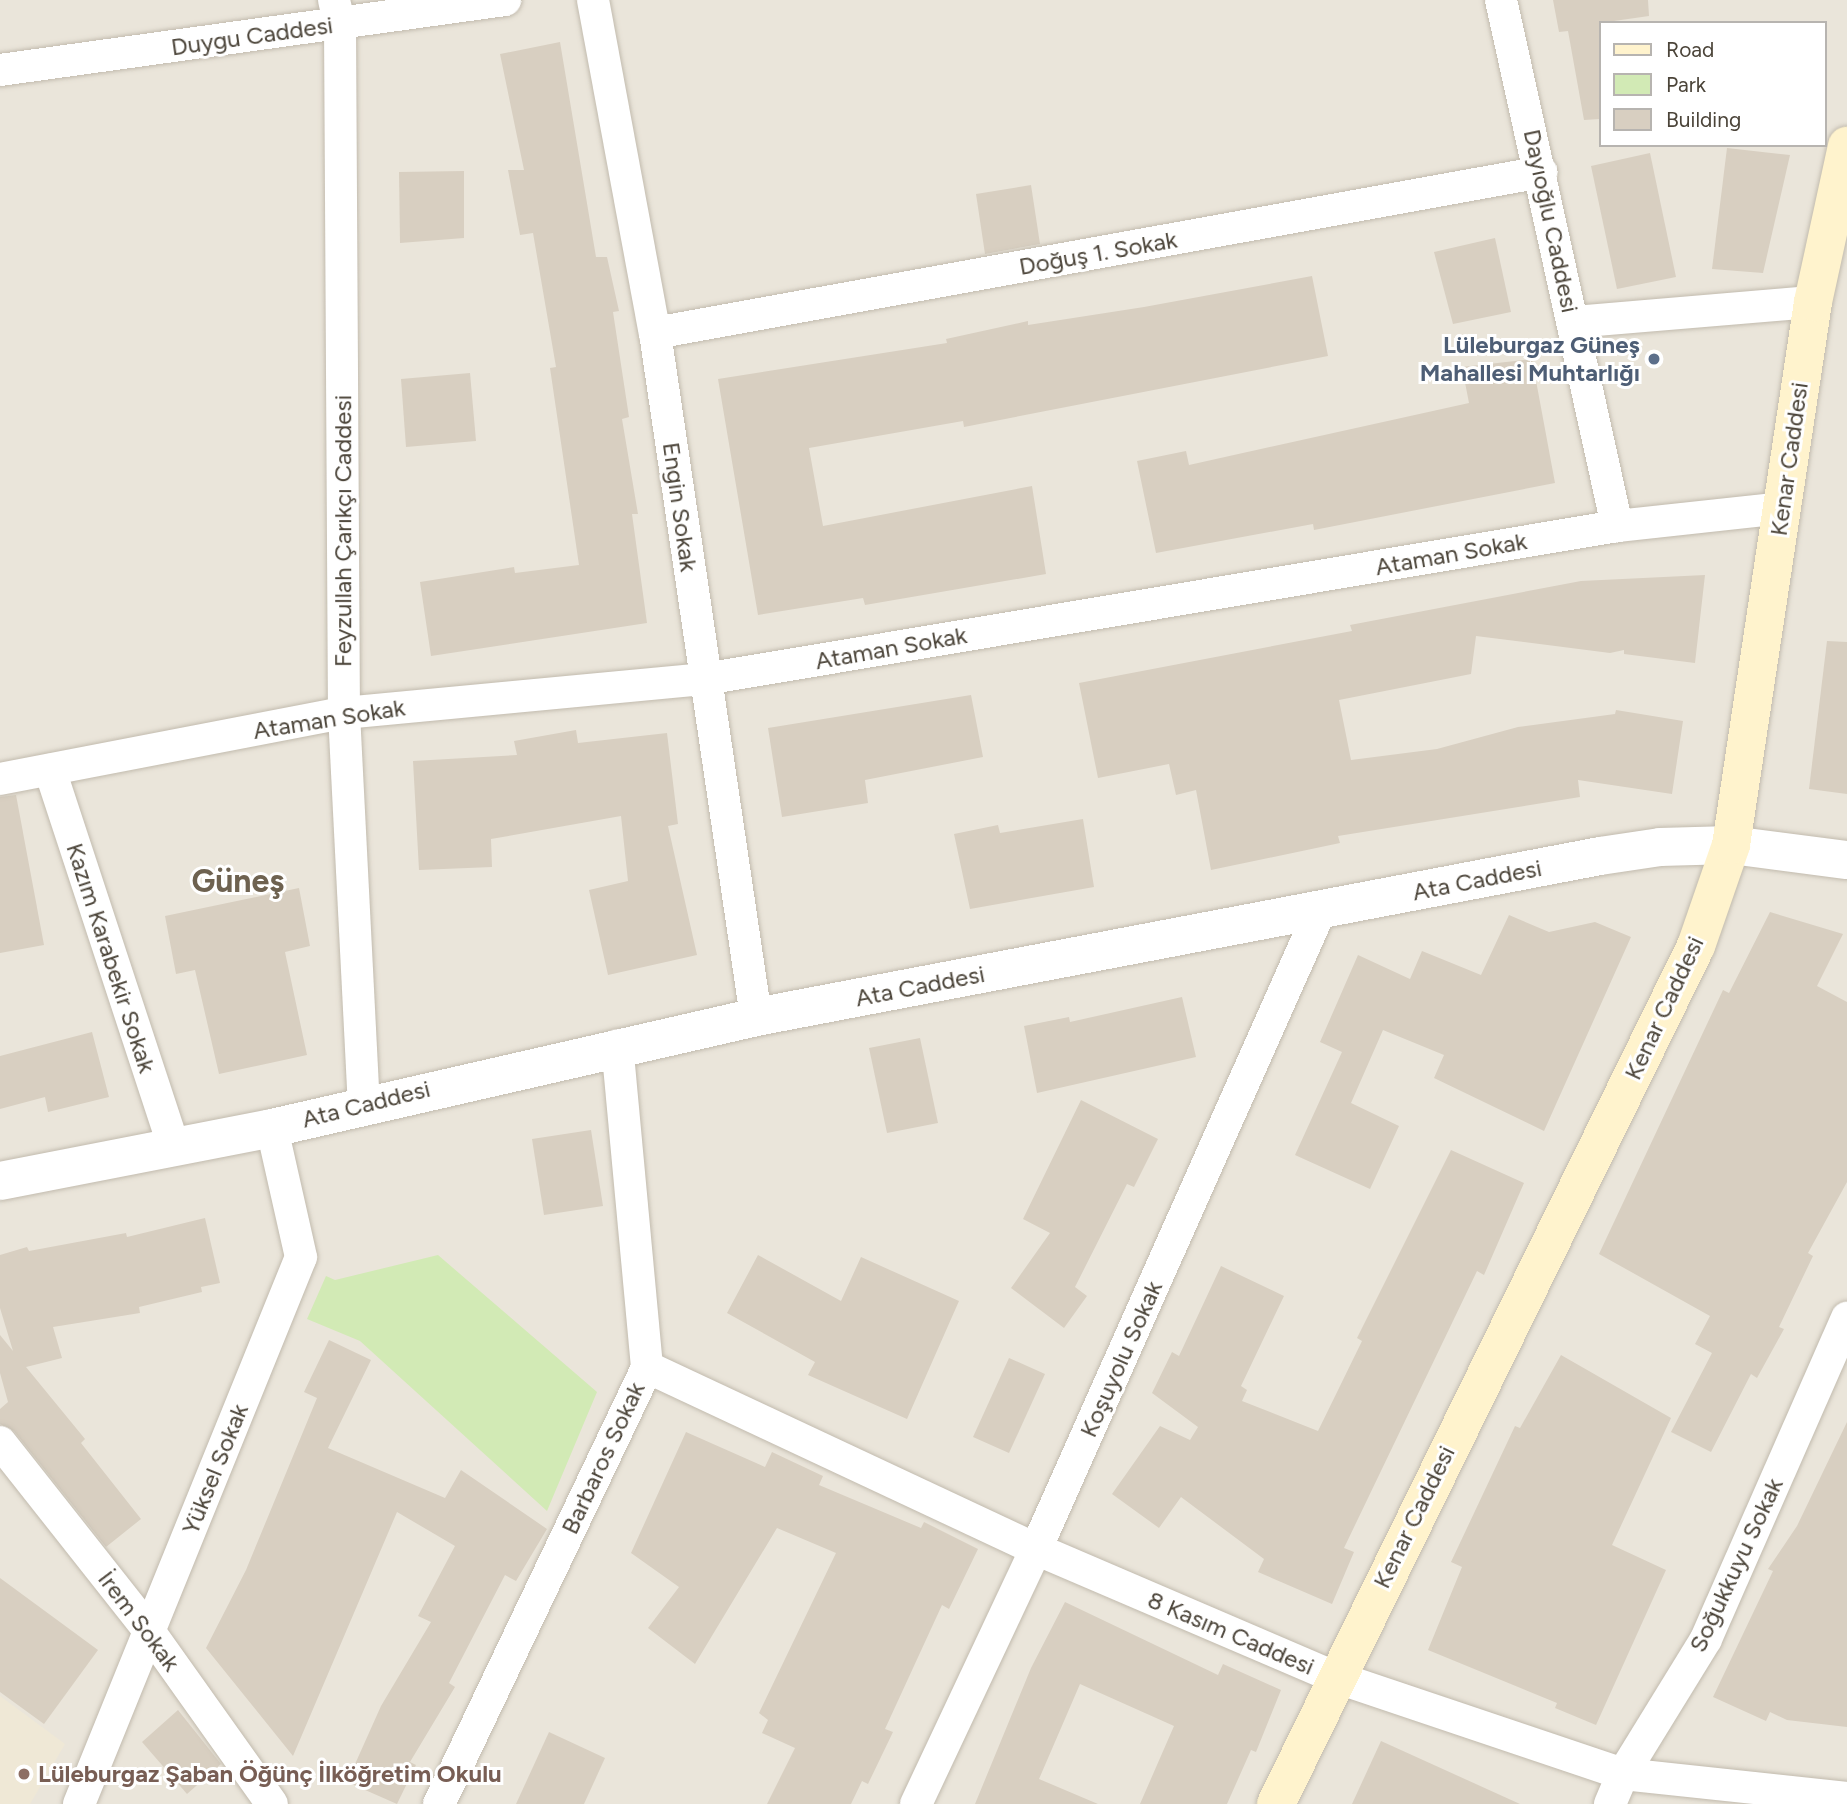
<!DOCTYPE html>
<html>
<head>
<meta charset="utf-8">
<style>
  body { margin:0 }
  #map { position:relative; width:1847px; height:1804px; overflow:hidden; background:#f6f3ec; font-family:Figtree,sans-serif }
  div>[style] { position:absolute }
  .residential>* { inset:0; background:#eae5da }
  .education>* { inset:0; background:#efe8d6 }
  .green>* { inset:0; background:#d2eab5 }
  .building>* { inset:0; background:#d8cfc1 }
  .roads { filter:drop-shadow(0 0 2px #c2bbae) drop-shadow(0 0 2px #c2bbae) }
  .minor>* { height:32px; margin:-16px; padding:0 16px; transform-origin:16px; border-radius:16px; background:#fff }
  .tertiary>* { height:38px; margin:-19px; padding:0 19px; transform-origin:19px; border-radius:19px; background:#fff }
  .secondary>* { height:38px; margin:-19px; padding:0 19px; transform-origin:19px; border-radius:19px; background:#fff3cd }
  .dots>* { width:19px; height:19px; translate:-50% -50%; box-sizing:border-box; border:4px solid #fff; border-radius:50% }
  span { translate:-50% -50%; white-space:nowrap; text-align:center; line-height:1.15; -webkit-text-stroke:6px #fff; paint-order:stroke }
  .street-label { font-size:24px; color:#4b4439 }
  .service-label { font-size:24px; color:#4e5e75; font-weight:700 }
  .right { translate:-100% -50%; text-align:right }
  .education-label { font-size:24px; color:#785e54; font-weight:700 }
  .left { translate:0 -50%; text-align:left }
  .district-label { font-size:32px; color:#6e6250; font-weight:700 }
  .legend { position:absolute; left:1599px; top:21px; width:228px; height:126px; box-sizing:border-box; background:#fff; border:2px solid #b7b4b0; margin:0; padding:9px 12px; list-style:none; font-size:21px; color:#4b4439 }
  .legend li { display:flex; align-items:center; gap:14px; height:35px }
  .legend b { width:35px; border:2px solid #b7b4b0 }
</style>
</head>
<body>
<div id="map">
  <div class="residential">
    <div style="clip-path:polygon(evenodd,0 0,1847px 0,1847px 1804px,0 1804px,0 0,1600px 23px,1824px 23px,1824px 145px,1600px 145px,1600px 23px)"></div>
  </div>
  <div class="education">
    <div style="clip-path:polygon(0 1696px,65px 1744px,30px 1804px,0 1804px)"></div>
  </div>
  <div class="green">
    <div style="clip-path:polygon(438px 1255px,597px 1392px,547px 1511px,360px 1341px,307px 1319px,326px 1276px,335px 1280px)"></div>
  </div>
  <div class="building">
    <div style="clip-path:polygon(1553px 0,1648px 0,1649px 16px,1600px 23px,1600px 119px,1584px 120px,1568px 31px,1559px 32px)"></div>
    <div style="clip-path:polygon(560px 42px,596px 257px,607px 257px,619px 311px,613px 312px,629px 417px,622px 419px,638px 514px,632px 514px,647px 623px,431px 656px,420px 582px,514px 567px,515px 573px,579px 565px,550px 368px,556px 367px,533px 233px,520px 235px,508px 170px,524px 170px,500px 54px)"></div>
    <div style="clip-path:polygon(1727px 148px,1790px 155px,1763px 273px,1712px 269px)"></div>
    <div style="clip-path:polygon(1650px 153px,1676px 277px,1617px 289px,1591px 166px)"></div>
    <div style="clip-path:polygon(464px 171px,464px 238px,400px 243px,399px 172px)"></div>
    <div style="clip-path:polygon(1031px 185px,1040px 244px,985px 254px,976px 194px)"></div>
    <div style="clip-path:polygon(1495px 238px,1511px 312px,1453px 324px,1434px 252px)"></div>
    <div style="clip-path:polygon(1312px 276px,1328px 356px,964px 427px,963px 421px,809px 448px,823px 526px,1032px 486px,1046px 574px,865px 605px,863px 598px,758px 615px,718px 379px,947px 343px,946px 339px,1028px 321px,1028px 325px,1144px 307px)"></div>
    <div style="clip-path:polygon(1532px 359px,1555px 483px,1314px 530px,1313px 524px,1156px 553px,1137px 461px,1186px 451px,1189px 465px,1469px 403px,1462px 367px)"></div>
    <div style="clip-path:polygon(470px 373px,476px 441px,406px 447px,401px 379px)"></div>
    <div style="clip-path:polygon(1705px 575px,1695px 663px,1624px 654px,1624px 650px,1610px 653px,1476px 636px,1471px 674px,1339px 700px,1351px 760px,1437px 749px,1518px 727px,1615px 714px,1616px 710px,1683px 721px,1672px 794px,1578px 780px,1580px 797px,1338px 836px,1340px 843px,1211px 870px,1196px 790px,1176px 795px,1169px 764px,1098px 778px,1079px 683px,1352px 631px,1350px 625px,1581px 581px)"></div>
    <div style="clip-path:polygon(1827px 641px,1847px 642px,1847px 794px,1809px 789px)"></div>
    <div style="clip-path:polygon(971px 695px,983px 757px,865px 780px,868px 803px,782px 817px,768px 728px)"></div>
    <div style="clip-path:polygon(576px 730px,578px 743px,667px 733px,678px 824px,668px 826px,697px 955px,608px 975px,589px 890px,628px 881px,621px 816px,491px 839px,492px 867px,419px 870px,413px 761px,517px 755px,514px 741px)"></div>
    <div style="clip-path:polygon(16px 795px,44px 945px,0 953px,0 797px)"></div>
    <div style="clip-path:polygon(1083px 819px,1094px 887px,970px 909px,954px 834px,998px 825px,1000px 833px)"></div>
    <div style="clip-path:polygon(299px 888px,310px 946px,285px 952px,307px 1055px,219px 1074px,195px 970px,176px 974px,165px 916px)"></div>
    <div style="clip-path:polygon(1770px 912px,1843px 934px,1817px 986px,1847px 1002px,1847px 1182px,1808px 1253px,1813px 1256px,1779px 1327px,1784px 1329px,1757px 1378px,1751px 1374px,1711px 1452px,1671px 1432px,1712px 1353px,1695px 1344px,1710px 1316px,1599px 1254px,1723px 990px,1729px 993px)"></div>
    <div style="clip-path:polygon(1509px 915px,1549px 932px,1595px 922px,1631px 937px,1544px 1131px,1434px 1078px,1444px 1055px,1383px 1030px,1351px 1103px,1399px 1126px,1370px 1189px,1295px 1155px,1342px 1052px,1320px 1042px,1358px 955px,1410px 979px,1422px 951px,1481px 975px)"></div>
    <div style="clip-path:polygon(1182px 997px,1196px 1057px,1037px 1093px,1024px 1026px,1069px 1017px,1070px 1022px)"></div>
    <div style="clip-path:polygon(92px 1032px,109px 1097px,48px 1112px,45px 1097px,0 1109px,0 1056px)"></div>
    <div style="clip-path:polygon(920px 1038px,938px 1123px,887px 1133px,869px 1048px)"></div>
    <div style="clip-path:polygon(1081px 1100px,1158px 1139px,1134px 1187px,1127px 1184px,1075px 1287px,1087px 1296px,1064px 1328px,1011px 1288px,1050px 1233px,1023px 1219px)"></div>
    <div style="clip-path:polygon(591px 1130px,603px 1206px,544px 1215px,532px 1139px)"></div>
    <div style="clip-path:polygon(1451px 1150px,1524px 1183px,1484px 1275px,1477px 1271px,1344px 1548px,1354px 1552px,1332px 1604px,1258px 1572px,1264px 1559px,1181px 1497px,1159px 1528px,1112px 1494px,1160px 1426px,1190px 1440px,1198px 1427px,1152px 1393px,1172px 1352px,1179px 1356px,1221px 1266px,1284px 1296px,1241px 1386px,1247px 1390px,1242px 1401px,1318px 1431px,1362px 1341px,1357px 1338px)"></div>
    <div style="clip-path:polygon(205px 1218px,220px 1283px,201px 1287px,202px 1292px,139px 1307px,140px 1313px,53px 1327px,62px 1358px,26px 1367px,85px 1439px,81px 1443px,141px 1519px,106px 1547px,14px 1431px,0 1424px,0 1409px,8px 1402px,0 1373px,0 1335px,13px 1351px,0 1308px,0 1255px,27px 1247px,29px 1251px,126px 1233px,127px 1237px)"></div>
    <div style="clip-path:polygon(758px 1255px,841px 1301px,861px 1257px,959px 1301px,907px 1419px,808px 1375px,815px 1362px,727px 1313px)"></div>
    <div style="clip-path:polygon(329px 1340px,371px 1360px,328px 1448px,445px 1498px,461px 1470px,547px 1529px,516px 1581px,505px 1575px,449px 1683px,455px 1687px,410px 1762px,416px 1765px,397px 1804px,347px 1782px,381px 1706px,431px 1622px,418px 1616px,455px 1546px,397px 1512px,293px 1756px,206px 1648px,246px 1570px,317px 1398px,304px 1392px)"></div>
    <div style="clip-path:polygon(1561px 1355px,1671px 1418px,1612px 1545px,1666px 1570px,1596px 1725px,1555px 1708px,1557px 1703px,1428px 1650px,1462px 1567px,1451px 1562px,1515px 1426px,1520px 1428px)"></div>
    <div style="clip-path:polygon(1009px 1358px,1045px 1374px,1009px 1453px,973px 1437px)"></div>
    <div style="clip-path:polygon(1847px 1422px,1847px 1727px,1787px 1720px,1770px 1712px,1766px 1721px,1713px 1697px,1773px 1571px,1768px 1569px,1797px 1526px)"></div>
    <div style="clip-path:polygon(686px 1432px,765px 1467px,772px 1452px,823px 1476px,819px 1485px,921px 1528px,924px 1522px,978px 1549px,949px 1609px,942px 1605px,885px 1729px,893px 1732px,868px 1784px,862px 1781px,851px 1804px,767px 1804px,795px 1748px,762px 1733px,768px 1720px,759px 1713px,836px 1553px,777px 1528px,695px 1664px,648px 1628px,679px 1587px,631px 1553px)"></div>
    <div style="clip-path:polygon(0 1578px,98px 1650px,44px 1724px,0 1692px)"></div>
    <div style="clip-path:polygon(1065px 1602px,1218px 1675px,1223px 1664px,1281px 1690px,1256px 1752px,1251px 1750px,1227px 1804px,1140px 1804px,1174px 1726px,1080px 1684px,1039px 1779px,1098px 1804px,975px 1804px,1031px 1668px)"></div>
    <div style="clip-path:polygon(178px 1710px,221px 1764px,187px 1794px,142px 1742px)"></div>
    <div style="clip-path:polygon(549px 1732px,605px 1758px,584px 1804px,516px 1804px)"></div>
    <div style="clip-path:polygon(1381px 1741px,1520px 1804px,1352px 1804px)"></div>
  </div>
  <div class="roads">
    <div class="minor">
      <div style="left:334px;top:0;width:26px;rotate:77deg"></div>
      <div style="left:340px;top:25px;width:688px;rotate:89.67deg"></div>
      <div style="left:344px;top:713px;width:392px;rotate:87.1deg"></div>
      <div style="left:593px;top:0;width:339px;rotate:79.5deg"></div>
      <div style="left:655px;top:333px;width:691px;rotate:81.6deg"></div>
      <div style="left:1501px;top:0;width:539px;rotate:77.56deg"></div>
      <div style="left:0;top:70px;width:510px;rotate:-7.89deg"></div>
      <div style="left:1573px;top:322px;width:241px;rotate:-4.8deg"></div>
      <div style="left:655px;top:333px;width:901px;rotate:-10.29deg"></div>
      <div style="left:50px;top:770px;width:395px;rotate:71.8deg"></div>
      <div style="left:0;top:779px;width:350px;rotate:-10.9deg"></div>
      <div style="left:344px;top:713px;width:363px;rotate:-5.4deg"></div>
      <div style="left:705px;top:679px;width:925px;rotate:-9.52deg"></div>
      <div style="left:1617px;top:526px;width:166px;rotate:-6.2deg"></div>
      <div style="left:647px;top:1367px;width:429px;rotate:25.1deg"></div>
      <div style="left:1036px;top:1549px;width:325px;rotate:23.2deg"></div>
      <div style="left:1335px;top:1677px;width:304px;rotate:18.6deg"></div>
      <div style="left:1623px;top:1774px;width:225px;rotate:6.1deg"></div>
      <div style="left:0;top:1442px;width:241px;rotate:51.7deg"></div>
      <div style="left:149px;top:1631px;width:212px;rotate:54.6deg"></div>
      <div style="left:79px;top:1804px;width:590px;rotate:-67.91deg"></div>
      <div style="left:301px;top:1257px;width:132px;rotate:-102.7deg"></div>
      <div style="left:439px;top:1804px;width:484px;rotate:-64.5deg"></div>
      <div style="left:647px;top:1367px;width:323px;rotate:-95.3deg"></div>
      <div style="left:916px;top:1804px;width:282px;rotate:-64.8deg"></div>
      <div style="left:1036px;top:1549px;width:698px;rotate:-66deg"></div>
      <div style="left:1610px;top:1804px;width:33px;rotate:-67deg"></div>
      <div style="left:1623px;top:1774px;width:158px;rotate:-58.4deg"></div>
      <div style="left:1706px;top:1639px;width:351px;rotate:-66.3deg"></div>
    </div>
    <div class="tertiary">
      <div style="left:0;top:1181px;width:277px;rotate:-11deg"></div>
      <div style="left:272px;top:1128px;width:497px;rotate:-12.9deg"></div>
      <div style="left:756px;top:1017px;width:859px;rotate:-10.8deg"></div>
      <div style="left:1600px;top:856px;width:61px;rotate:-8.5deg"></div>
      <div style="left:1660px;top:847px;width:71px;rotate:-1.6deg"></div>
      <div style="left:1731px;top:845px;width:117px;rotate:7.4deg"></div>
    </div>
    <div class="secondary">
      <div style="left:1276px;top:1804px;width:955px;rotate:-63.92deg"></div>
      <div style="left:1696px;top:946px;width:107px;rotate:-70.9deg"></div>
      <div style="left:1731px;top:845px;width:549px;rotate:-81.41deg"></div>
      <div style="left:1813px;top:302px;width:160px;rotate:-77.7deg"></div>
    </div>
  </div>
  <div class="dots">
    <div style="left:1654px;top:359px;background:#5c6f8a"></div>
    <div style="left:24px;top:1774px;background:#8d6e63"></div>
  </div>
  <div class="street-label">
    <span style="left:252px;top:36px;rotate:-8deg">Duygu Caddesi</span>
    <span style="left:1551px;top:221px;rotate:78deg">Dayıoğlu Caddesi</span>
    <span style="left:1098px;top:253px;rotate:-10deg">Doğuş 1. Sokak</span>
    <span style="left:1789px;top:459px;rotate:-82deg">Kenar Caddesi</span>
    <span style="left:680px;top:507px;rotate:82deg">Engin Sokak</span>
    <span style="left:343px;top:531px;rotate:-90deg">Feyzullah Çarıkçı Caddesi</span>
    <span style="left:1451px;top:554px;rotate:-10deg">Ataman Sokak</span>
    <span style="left:891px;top:648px;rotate:-10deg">Ataman Sokak</span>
    <span style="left:329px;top:719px;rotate:-9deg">Ataman Sokak</span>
    <span style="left:1477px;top:880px;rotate:-11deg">Ata Caddesi</span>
    <span style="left:111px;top:958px;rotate:72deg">Kazım Karabekir Sokak</span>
    <span style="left:920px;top:986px;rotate:-11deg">Ata Caddesi</span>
    <span style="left:1664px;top:1008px;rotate:-65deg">Kenar Caddesi</span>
    <span style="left:366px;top:1104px;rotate:-14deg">Ata Caddesi</span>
    <span style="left:1121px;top:1359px;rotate:-66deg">Koşuyolu Sokak</span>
    <span style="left:603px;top:1458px;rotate:-65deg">Barbaros Sokak</span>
    <span style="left:215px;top:1469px;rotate:-68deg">Yüksel Sokak</span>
    <span style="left:1414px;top:1517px;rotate:-64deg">Kenar Caddesi</span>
    <span style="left:1736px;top:1565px;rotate:-65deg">Soğukkuyu Sokak</span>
    <span style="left:139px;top:1621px;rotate:53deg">İrem Sokak</span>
    <span style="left:1231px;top:1633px;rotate:23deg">8 Kasım Caddesi</span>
  </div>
  <div class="service-label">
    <span class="right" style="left:1640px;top:359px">Lüleburgaz Güneş<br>Mahallesi Muhtarlığı</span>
  </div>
  <div class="education-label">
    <span class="left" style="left:38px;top:1774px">Lüleburgaz Şaban Öğünç İlköğretim Okulu</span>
  </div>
  <div class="district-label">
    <span style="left:238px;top:881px">Güneş</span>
  </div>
  <ul class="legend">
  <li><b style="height:9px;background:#fff3cd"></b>Road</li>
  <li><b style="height:19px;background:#d2eab5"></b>Park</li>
  <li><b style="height:19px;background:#d8cfc1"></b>Building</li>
  </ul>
</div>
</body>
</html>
